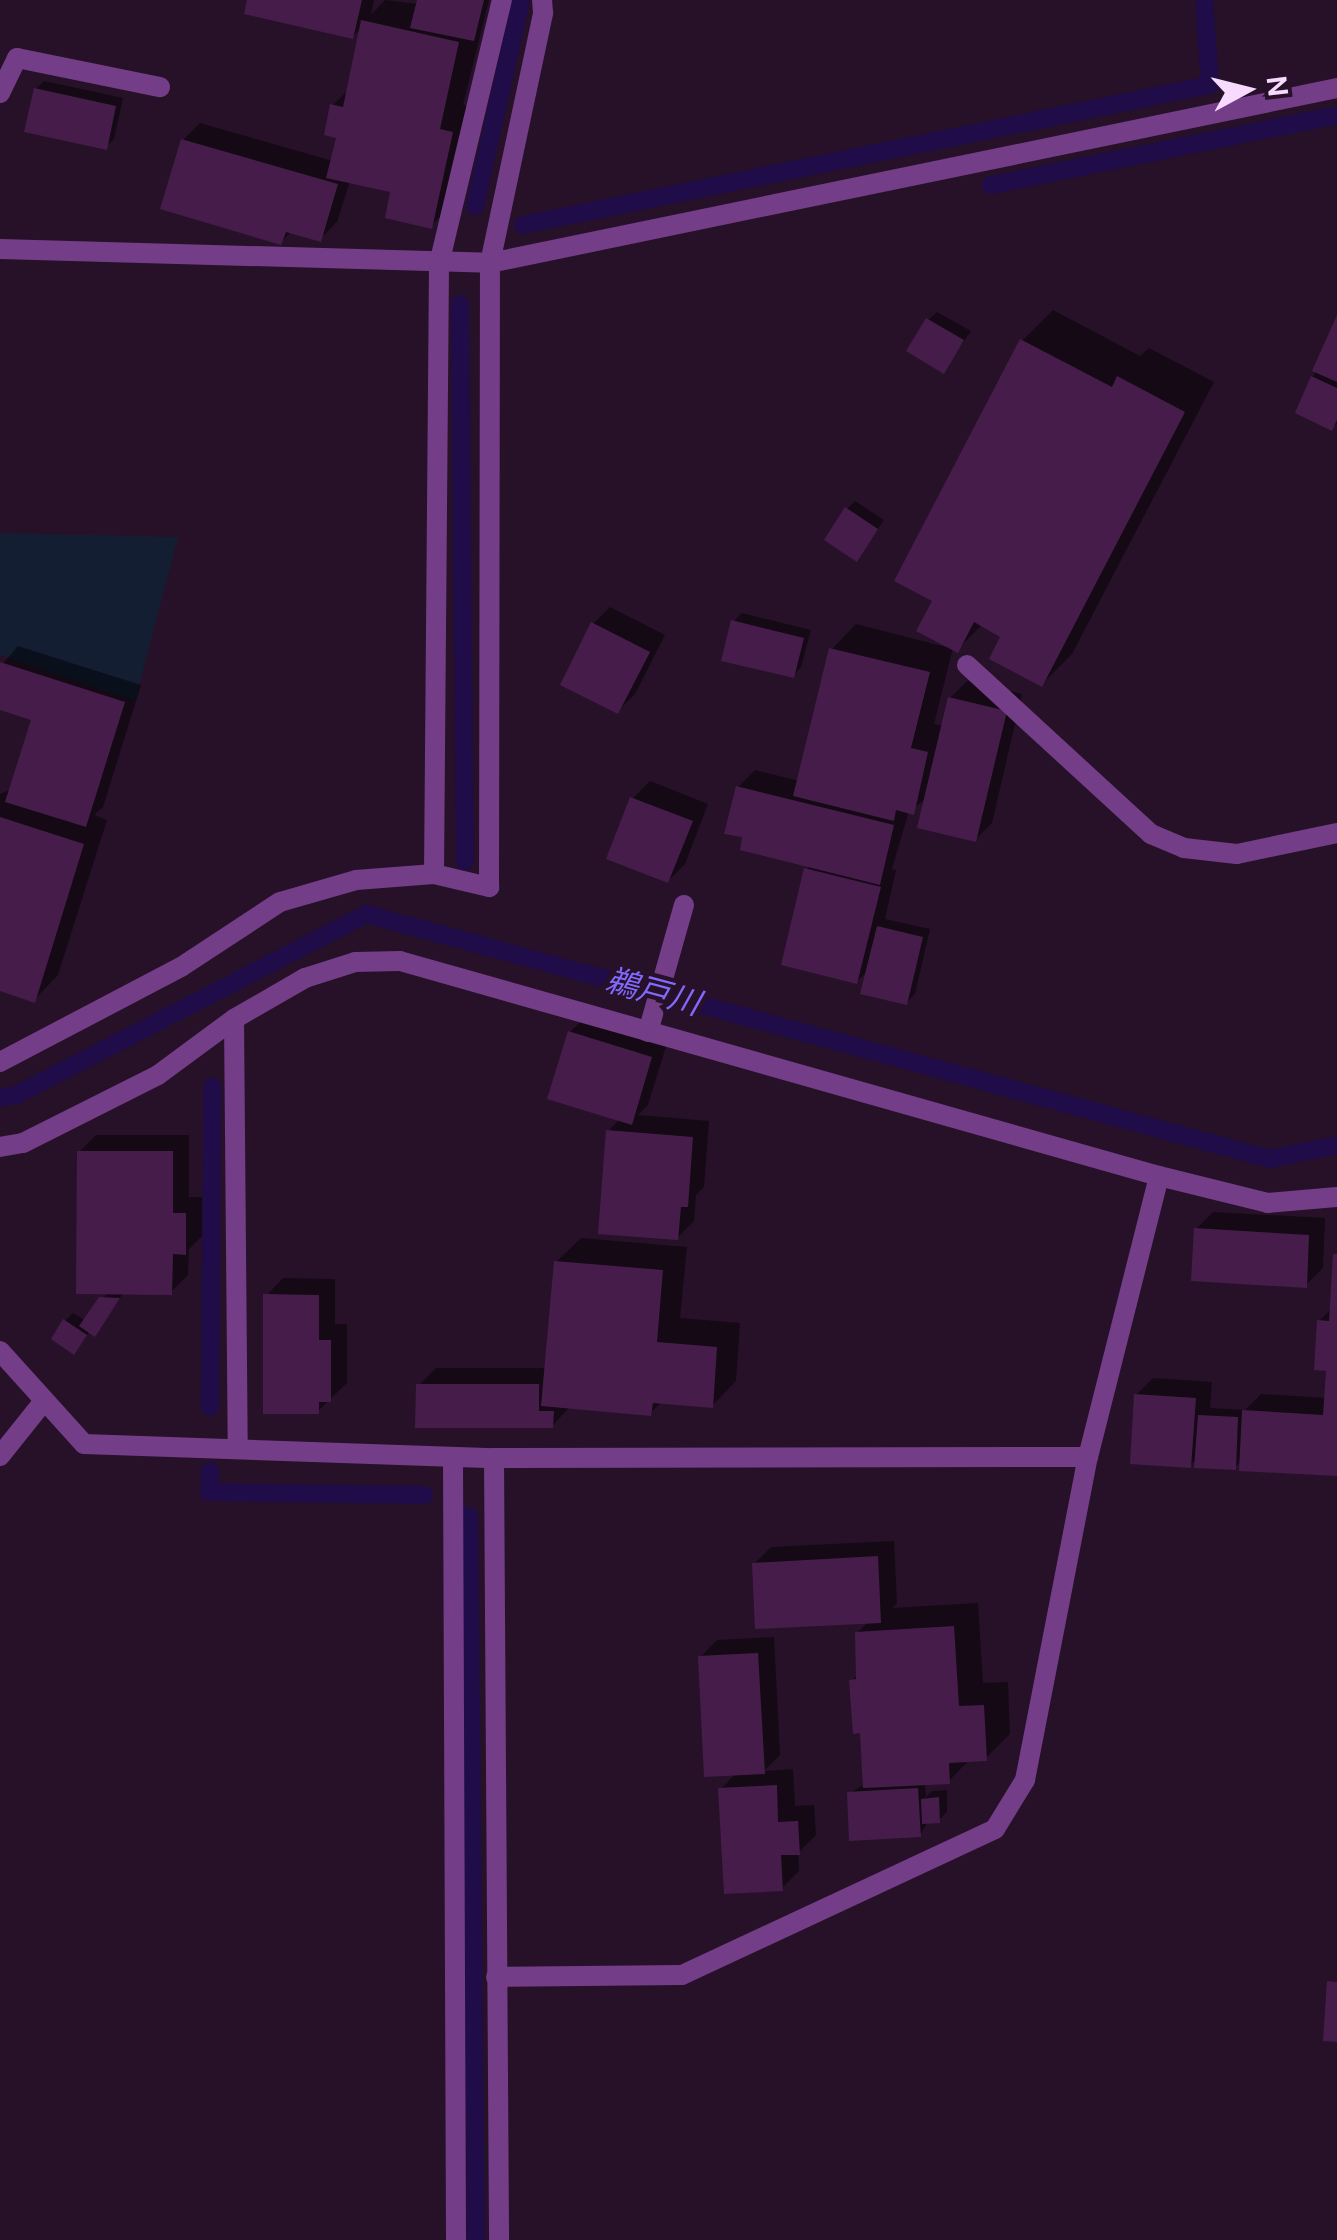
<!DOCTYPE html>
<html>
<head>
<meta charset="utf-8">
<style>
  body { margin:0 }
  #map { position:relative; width:1337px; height:2240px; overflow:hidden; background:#261129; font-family:"DM Sans","Noto Sans JP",sans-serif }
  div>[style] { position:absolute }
  .green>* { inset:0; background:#141e33 }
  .shadow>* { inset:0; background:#0007 }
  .stream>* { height:18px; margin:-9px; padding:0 9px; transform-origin:9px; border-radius:9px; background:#200c48 }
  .building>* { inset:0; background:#461d4a }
  .lane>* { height:20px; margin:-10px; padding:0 10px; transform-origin:10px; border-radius:10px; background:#743d88 }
  .street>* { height:20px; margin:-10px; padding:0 10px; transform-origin:10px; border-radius:10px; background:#743d88 }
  span { translate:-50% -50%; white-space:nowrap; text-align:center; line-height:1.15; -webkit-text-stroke:9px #261129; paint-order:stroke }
  .water-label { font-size:32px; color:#8269fd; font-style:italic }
  .north { position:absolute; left:1197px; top:40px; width:100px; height:100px; -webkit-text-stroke:8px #261129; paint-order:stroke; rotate:83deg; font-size:28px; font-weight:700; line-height:40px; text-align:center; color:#f8dafe }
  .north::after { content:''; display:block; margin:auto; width:35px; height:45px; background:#f8dafe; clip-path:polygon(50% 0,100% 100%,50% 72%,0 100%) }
</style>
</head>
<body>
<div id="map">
  <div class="green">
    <div style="clip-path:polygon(0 533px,178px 537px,135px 701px,0 655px)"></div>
  </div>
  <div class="shadow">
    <div style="clip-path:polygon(250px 0,374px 0,371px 15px,385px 0,418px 4px,419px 0,489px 0,463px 105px,476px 108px,456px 201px,431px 226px,393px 191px,350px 181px,337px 222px,320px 239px,292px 231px,281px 242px,183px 140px,200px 123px,333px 161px,339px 136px,333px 105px,349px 89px,363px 26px,353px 36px)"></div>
    <div style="clip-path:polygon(44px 81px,123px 98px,114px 139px,106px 147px,36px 89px)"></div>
    <div style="clip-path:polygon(1053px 310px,1140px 356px,1149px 348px,1214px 382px,1072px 654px,1042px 684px,1003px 635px,983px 624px,957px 650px,953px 648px,934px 724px,943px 726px,950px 698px,967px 681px,1022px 694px,992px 823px,975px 840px,926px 799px,909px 811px,892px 869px,896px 870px,885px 919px,930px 929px,915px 994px,907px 1002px,868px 970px,857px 981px,806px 870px,811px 865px,745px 835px,738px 787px,755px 770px,799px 781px,832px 649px,856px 624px,946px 647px,936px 600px,898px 580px,1023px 340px)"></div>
    <div style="clip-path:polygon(937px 312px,971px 331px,944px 370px,928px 320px)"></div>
    <div style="clip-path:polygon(1337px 321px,1337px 423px,1332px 428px,1298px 412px)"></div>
    <div style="clip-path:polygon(855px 501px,884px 520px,857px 558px,847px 509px)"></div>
    <div style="clip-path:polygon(610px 607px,665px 635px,635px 694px,618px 711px,593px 624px)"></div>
    <div style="clip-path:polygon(742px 613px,811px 630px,801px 667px,793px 676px,734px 621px)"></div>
    <div style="clip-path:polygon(18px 646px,141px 685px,103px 807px,94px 815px,107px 820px,58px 975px,34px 1000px,0 989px,0 794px,12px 789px,34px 718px,0 708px,0 667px)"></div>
    <div style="clip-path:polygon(650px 781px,708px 804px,685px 864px,668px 881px,609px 858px,633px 798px)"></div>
    <div style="clip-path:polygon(587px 1015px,668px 1040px,648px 1105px,638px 1115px,709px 1121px,704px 1187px,696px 1195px,694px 1221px,677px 1238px,608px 1131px,620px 1119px,570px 1032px)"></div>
    <div style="clip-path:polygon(96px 1135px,189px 1135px,189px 1197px,202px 1197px,202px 1236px,189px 1249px,188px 1275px,171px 1292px,124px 1292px,102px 1325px,90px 1331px,74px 1352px,65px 1321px,73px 1313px,86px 1321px,108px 1292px,79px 1152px)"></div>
    <div style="clip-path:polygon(1213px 1212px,1325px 1218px,1323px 1268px,1306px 1285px,1196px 1229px)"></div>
    <div style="clip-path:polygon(581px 1238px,687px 1247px,680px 1318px,740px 1323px,736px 1381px,712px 1406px,662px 1402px,650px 1413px,569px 1408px,552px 1426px,419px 1385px,436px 1368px,547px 1368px,556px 1262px)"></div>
    <div style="clip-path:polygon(1337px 1253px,1337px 1474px,1242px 1460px,1235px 1467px,1198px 1458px,1190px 1465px,1136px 1395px,1153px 1378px,1212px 1382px,1210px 1408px,1245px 1410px,1261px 1394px,1327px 1398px,1329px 1369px,1319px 1321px,1332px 1308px)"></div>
    <div style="clip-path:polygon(283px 1278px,335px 1279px,335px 1324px,347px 1324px,347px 1383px,318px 1411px,266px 1296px)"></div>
    <div style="clip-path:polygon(894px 1541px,897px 1603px,892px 1608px,978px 1603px,983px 1683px,1008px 1682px,1010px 1734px,986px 1758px,970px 1759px,949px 1781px,925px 1782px,926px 1797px,932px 1791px,947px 1790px,947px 1812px,939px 1820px,928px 1821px,920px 1835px,850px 1793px,865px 1784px,862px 1731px,852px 1680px,859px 1674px,857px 1633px,869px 1621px,754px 1564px,771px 1547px)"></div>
    <div style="clip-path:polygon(774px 1637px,780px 1755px,764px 1771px,793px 1769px,795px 1806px,814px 1805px,816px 1835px,798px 1853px,799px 1871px,782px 1888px,721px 1789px,736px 1773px,700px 1657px,717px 1640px)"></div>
  </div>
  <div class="stream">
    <div style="left:991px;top:185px;width:353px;rotate:-11.4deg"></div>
    <div style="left:475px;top:206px;width:211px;rotate:-77.4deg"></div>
    <div style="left:523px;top:225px;width:701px;rotate:-11.52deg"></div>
    <div style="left:1210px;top:85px;width:85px;rotate:-94deg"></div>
    <div style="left:460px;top:304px;width:557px;rotate:89.49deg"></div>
    <div style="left:0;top:1098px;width:16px;rotate:-11deg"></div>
    <div style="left:16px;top:1095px;width:394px;rotate:-27.3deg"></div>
    <div style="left:366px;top:914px;width:937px;rotate:15.16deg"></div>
    <div style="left:1270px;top:1159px;width:68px;rotate:-11.8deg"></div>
    <div style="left:210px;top:1407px;width:320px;rotate:-89.6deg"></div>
    <div style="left:210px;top:1471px;width:21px;rotate:93deg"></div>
    <div style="left:209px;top:1492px;width:215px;rotate:0.8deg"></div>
    <div style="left:469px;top:1516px;width:724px;rotate:89.45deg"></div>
  </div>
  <div class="building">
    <div style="clip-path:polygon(247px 0,362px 0,353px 39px,244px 14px)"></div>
    <div style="clip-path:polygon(417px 0,484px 0,474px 41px,410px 28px)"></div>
    <div style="clip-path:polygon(361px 20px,459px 42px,440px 129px,453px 132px,432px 229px,385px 218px,390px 192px,326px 178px,336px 138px,324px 135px,330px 104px,343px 107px)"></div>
    <div style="clip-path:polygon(34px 88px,116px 106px,107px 150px,24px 132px)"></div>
    <div style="clip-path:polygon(181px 139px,338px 184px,321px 242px,286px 232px,281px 245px,160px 209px)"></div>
    <div style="clip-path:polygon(1337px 315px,1337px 382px,1312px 371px)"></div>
    <div style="clip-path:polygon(926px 318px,964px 340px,944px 374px,906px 351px)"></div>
    <div style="clip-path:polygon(1020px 339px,1112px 387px,1117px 376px,1185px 412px,1042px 687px,989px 659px,1000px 637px,974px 622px,958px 653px,916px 631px,932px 601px,894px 581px)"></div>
    <div style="clip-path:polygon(1311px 376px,1337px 388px,1337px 420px,1332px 431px,1295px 413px)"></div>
    <div style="clip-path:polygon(845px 507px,878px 529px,857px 562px,824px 540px)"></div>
    <div style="clip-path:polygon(731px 620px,804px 638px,794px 678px,721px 661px)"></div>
    <div style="clip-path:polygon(591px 622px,650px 652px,618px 714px,560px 685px)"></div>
    <div style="clip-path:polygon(829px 648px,930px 672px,911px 748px,928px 752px,914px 815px,896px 810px,894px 821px,793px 796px)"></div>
    <div style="clip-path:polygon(0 662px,125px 702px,86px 827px,5px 802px,31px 720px,0 710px)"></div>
    <div style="clip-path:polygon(948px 697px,1007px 711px,976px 842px,917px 828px)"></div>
    <div style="clip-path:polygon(736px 786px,894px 825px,880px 885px,740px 850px,742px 837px,724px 834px)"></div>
    <div style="clip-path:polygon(630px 797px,693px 821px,668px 883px,606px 859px)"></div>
    <div style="clip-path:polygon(0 817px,84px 844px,35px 1003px,0 991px)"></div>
    <div style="clip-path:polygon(804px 868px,881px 887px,857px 984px,781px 965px)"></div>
    <div style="clip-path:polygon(877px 926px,923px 937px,907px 1005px,860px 994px)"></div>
    <div style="clip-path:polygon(568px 1031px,652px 1057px,632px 1125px,547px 1099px)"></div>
    <div style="clip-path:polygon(606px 1130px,693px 1137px,688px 1207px,681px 1207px,678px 1240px,598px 1234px)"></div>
    <div style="clip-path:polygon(77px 1151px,173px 1151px,173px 1213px,186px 1213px,186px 1255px,173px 1254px,172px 1295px,76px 1294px)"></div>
    <div style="clip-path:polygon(1194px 1228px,1309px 1235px,1307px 1288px,1191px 1281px)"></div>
    <div style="clip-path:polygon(1333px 1254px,1337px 1254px,1337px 1476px,1239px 1471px,1242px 1410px,1323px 1415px,1326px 1371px,1314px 1370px,1317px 1320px,1329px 1321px)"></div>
    <div style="clip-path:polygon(554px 1261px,663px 1270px,657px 1342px,717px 1347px,713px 1408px,653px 1403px,651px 1416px,541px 1406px)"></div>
    <div style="clip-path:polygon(263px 1294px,319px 1295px,319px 1340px,331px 1340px,331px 1402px,319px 1402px,319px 1414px,263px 1414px)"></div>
    <div style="clip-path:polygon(99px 1297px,120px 1298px,95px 1337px,79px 1326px)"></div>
    <div style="clip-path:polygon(63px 1319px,87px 1335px,74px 1355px,51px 1339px)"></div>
    <div style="clip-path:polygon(416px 1384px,539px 1384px,539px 1411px,554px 1411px,553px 1428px,415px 1428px)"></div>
    <div style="clip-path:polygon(1134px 1394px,1196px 1398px,1191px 1468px,1130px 1464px)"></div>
    <div style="clip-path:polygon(1198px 1415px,1238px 1417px,1236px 1470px,1194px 1468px)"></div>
    <div style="clip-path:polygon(878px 1556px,881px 1623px,755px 1629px,752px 1563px)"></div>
    <div style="clip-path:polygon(954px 1626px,959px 1706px,984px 1705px,987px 1761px,949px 1763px,950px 1784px,863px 1788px,860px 1733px,853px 1734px,849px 1680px,856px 1679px,855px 1632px)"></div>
    <div style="clip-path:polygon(758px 1653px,765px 1774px,704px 1777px,698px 1656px)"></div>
    <div style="clip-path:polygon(777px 1785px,778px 1822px,798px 1821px,800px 1855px,781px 1855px,783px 1891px,724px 1894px,718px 1788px)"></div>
    <div style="clip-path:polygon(918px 1788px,921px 1837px,849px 1841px,847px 1792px)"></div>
    <div style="clip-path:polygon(939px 1797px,940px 1823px,922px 1824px,921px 1799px)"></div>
    <div style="clip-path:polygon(1327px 1981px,1337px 1982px,1337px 2042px,1323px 2041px)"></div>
  </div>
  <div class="lane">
    <div style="left:0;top:93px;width:39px;rotate:-64deg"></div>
    <div style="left:17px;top:58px;width:146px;rotate:11.5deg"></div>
    <div style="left:967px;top:665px;width:250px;rotate:42.6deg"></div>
    <div style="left:1151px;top:834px;width:36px;rotate:23deg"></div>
    <div style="left:1184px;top:848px;width:53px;rotate:6.5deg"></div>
    <div style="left:1237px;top:854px;width:102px;rotate:-11.9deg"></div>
    <div style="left:648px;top:1032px;width:132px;rotate:-74.2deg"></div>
  </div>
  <div class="street">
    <div style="left:0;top:249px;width:490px;rotate:1.6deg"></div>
    <div style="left:490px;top:263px;width:865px;rotate:-11.67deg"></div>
    <div style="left:434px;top:874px;width:610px;rotate:-89.53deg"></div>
    <div style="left:439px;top:264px;width:271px;rotate:-76.6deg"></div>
    <div style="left:234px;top:1019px;width:427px;rotate:89.5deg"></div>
    <div style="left:0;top:1062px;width:204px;rotate:-27.7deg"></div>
    <div style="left:181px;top:967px;width:118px;rotate:-33.3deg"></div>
    <div style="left:280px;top:902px;width:79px;rotate:-16.1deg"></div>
    <div style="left:356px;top:880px;width:78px;rotate:-4.4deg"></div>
    <div style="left:434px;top:874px;width:57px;rotate:13.3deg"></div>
    <div style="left:489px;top:887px;width:624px;rotate:-89.91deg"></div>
    <div style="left:490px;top:263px;width:256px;rotate:-78deg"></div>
    <div style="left:543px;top:13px;width:13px;rotate:-94deg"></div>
    <div style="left:0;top:1147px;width:23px;rotate:-10deg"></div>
    <div style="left:23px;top:1143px;width:151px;rotate:-26.7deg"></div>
    <div style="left:158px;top:1075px;width:94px;rotate:-36.4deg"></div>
    <div style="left:234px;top:1019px;width:82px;rotate:-30deg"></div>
    <div style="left:305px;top:978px;width:52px;rotate:-17.7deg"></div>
    <div style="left:355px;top:962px;width:45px;rotate:-1.3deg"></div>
    <div style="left:400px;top:961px;width:789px;rotate:15.82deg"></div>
    <div style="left:1159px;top:1176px;width:112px;rotate:13.9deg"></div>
    <div style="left:1268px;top:1203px;width:69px;rotate:-5deg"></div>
    <div style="left:0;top:1351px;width:125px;rotate:47.9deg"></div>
    <div style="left:84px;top:1444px;width:410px;rotate:2deg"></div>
    <div style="left:494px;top:1458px;width:594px;rotate:-0.1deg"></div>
    <div style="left:0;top:1456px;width:70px;rotate:-51.3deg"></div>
    <div style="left:453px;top:1457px;width:783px;rotate:89.78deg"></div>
    <div style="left:494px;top:1458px;width:782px;rotate:89.63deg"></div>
    <div style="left:496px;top:1977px;width:186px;rotate:-0.6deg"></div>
    <div style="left:682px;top:1975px;width:345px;rotate:-25deg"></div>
    <div style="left:995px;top:1829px;width:57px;rotate:-58.5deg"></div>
    <div style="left:1025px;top:1780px;width:329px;rotate:-79deg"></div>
    <div style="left:1088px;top:1457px;width:290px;rotate:-75.8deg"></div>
  </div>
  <div class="water-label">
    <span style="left:653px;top:992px;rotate:15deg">鵜戸川</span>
  </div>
  <div class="north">N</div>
</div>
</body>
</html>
